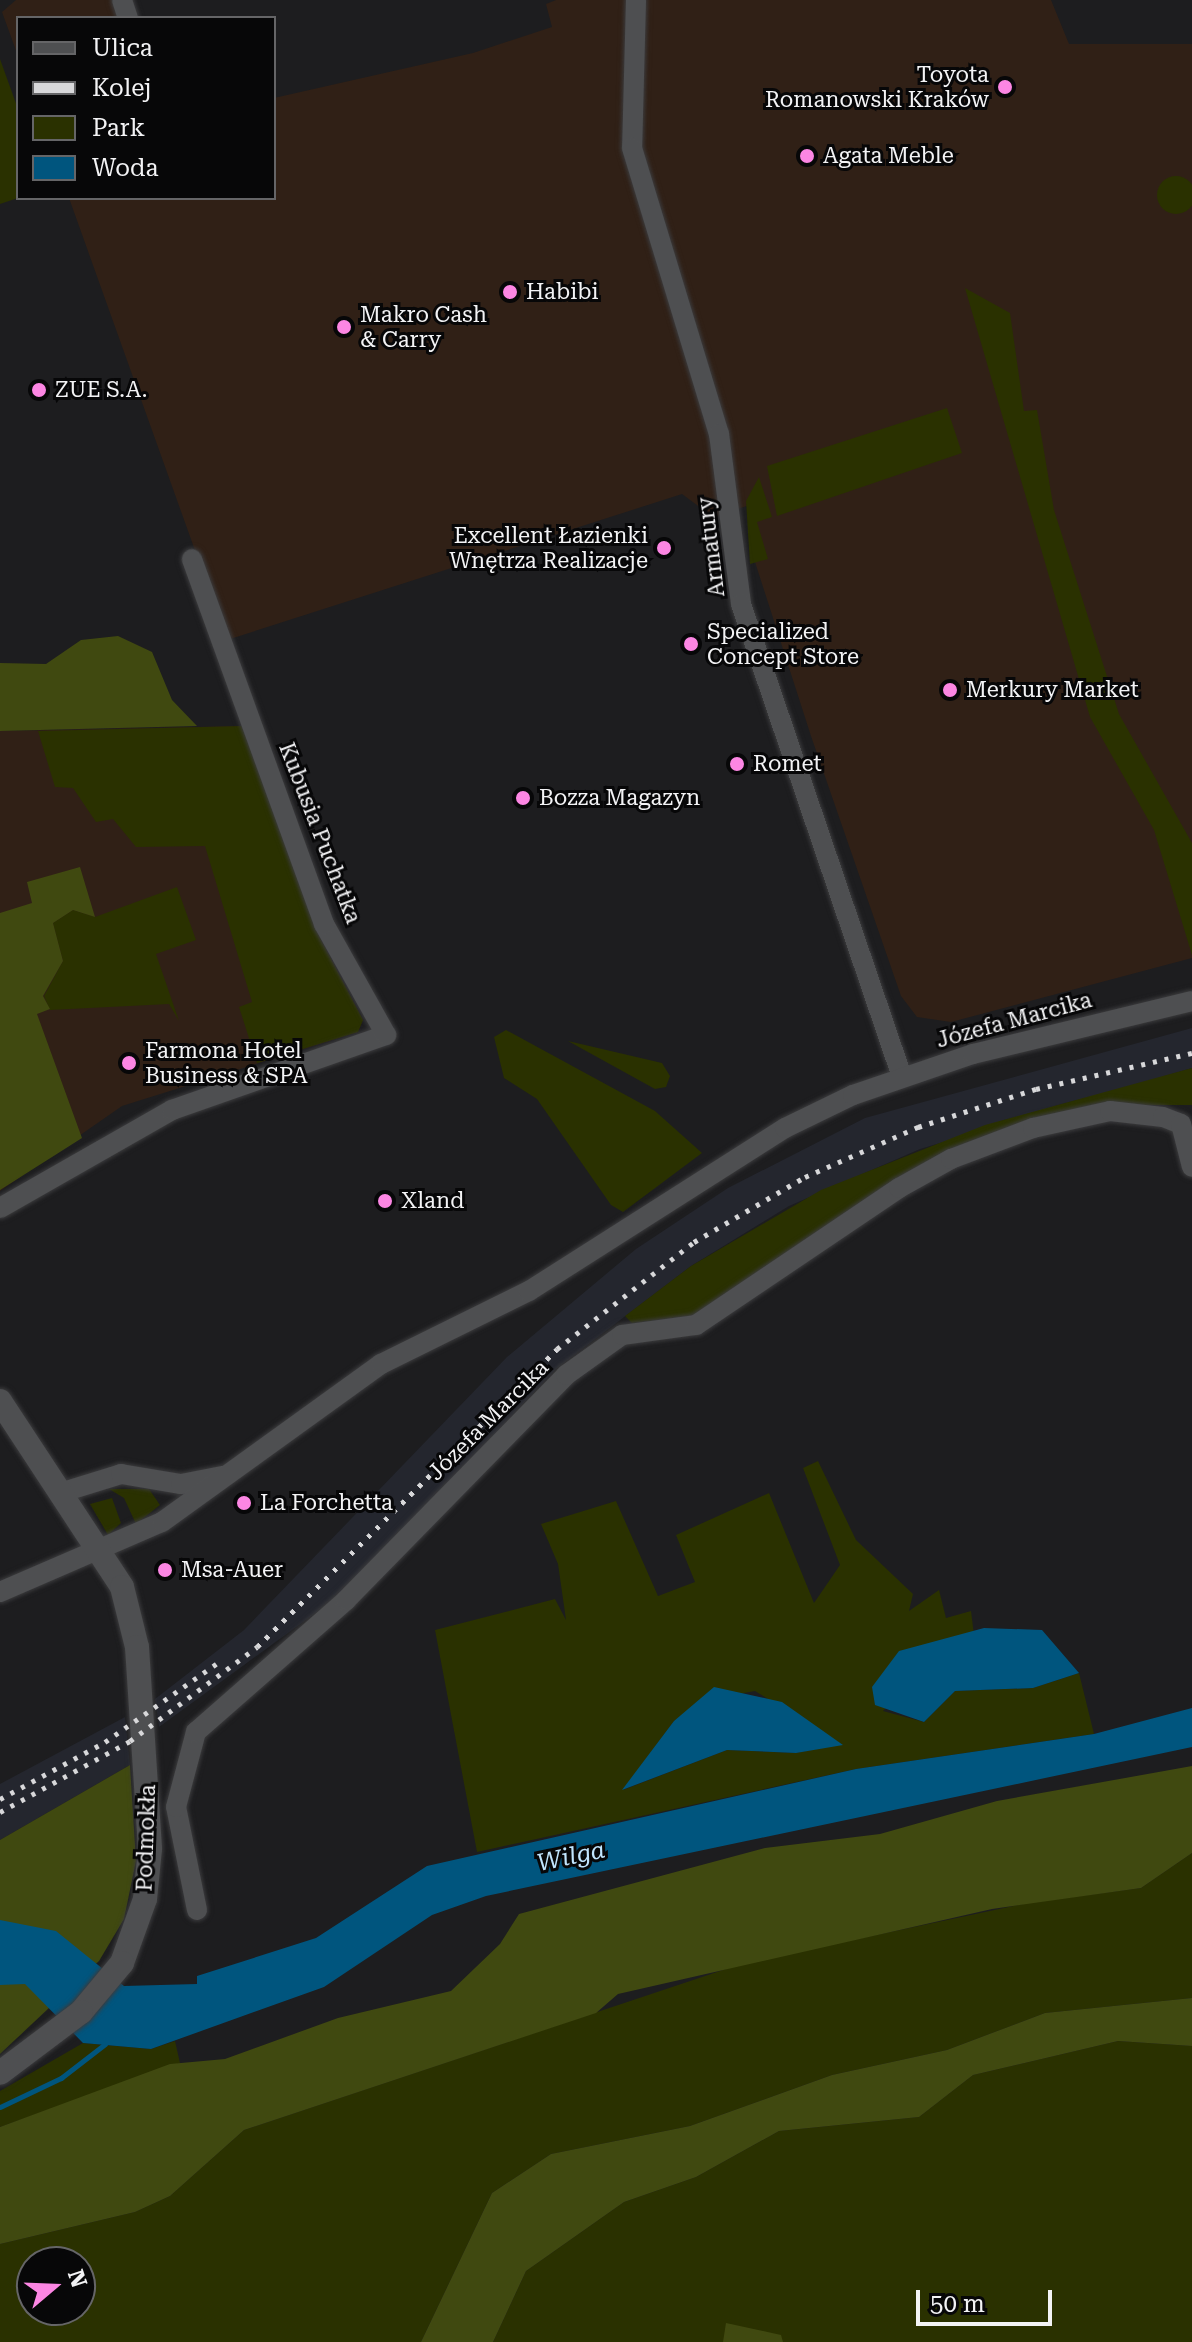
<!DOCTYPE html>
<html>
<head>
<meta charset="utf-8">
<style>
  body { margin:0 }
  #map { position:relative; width:1192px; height:2342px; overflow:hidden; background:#1d1d1f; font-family:"Roboto Serif",serif }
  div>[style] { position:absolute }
  .commercial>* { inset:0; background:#302016 }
  .built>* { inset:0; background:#24262e }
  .green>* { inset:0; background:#2a3100 }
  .round { border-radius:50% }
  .forest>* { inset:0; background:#404910 }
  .water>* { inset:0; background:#00557e }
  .stream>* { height:5px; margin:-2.5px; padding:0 2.5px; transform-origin:2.5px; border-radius:2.5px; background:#00557e }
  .roads { filter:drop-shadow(0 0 2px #3b3b3d) drop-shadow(0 0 2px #3b3b3d) }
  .street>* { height:20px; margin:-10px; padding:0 10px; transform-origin:10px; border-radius:10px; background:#4e4f51 }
  .secondary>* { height:24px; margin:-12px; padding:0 12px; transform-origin:12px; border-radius:12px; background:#4e4f51 }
  .rail>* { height:5px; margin-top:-2.5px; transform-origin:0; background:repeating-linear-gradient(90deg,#d8d8da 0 4px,transparent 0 12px) }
  .dots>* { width:22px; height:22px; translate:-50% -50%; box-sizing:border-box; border:4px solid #070708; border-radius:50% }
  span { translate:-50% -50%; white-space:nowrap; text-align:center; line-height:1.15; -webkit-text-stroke:6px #070708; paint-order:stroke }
  .poi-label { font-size:22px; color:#f3f3f5 }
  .right { translate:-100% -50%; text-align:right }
  .left { translate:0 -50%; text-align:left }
  .street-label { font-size:22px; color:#f3f3f5 }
  .water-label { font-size:24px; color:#c1e5fe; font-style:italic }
  .legend { position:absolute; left:16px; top:16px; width:260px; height:184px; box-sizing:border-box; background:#070708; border:2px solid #656567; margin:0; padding:10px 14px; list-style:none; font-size:24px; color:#f3f3f5 }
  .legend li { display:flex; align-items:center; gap:16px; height:40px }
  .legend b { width:40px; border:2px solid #656567 }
  .north { position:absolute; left:16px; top:2246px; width:80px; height:80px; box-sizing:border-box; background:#070708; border:2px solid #656567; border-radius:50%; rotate:71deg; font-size:22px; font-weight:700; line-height:32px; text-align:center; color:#f3f3f5 }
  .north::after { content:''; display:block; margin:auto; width:28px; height:36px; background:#fc86e3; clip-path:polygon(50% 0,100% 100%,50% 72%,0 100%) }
  .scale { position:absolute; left:916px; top:2290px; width:136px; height:36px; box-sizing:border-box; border:4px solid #f3f3f5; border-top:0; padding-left:10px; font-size:24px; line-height:28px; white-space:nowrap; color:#f3f3f5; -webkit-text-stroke:6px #070708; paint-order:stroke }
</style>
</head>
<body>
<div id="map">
  <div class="commercial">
    <div style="clip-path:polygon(16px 0,112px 0,118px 18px,18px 18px,18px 56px,2px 12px)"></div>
    <div style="clip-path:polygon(556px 0,1051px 0,1069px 44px,1192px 44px,1192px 958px,951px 1022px,917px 1017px,901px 996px,811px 736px,755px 562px,750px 505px,713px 517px,682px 494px,227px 640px,69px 198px,274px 198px,274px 98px,473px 53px,552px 27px,546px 4px)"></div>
    <div style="clip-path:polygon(244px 726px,320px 938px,363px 1020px,358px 1032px,122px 1106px,0 1191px,0 731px)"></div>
  </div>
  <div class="built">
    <div style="clip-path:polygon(1192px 1028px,1192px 1068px,920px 1149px,789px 1206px,691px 1266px,556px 1369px,343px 1593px,159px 1727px,155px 1699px,244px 1630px,507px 1357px,636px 1249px,728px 1188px,865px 1118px)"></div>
    <div style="clip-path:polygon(125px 1717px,130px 1765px,0 1840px,0 1784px)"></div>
  </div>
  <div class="green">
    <div style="clip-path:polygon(0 59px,18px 109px,18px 198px,0 204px)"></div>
    <div class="round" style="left:1157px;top:176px;width:38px;height:38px"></div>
    <div style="clip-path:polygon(965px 288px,1010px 313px,1024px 411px,1037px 410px,1054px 510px,1119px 714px,1192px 843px,1192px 955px,1154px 830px,1090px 717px)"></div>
    <div style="clip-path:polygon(947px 408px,962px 453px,777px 516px,767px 466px)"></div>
    <div style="clip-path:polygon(759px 477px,772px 517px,757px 522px,768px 559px,750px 564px,746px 501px)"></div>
    <div style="clip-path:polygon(244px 726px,320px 938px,363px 1020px,358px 1032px,257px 1063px,239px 1007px,252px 1002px,205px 846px,136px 847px,113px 819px,96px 822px,73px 788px,55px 787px,38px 731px)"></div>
    <div style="clip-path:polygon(177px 887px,196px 940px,156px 954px,179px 1021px,169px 1004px,50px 1010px,44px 996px,63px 961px,53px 923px,73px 910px,95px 917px)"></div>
    <div style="clip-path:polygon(506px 1030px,655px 1111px,702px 1153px,623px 1212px,611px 1205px,537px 1099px,504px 1078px,494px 1037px)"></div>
    <div style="clip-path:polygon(568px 1041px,662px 1063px,670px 1076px,666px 1087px,655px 1089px)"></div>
    <div style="clip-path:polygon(1192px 1068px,1192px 1105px,1123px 1105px,989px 1138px,705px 1314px,632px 1323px,625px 1316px,691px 1266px,821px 1190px,985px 1125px)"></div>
    <div style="clip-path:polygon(evenodd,818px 1461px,856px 1540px,913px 1594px,909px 1611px,939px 1590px,946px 1618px,971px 1611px,974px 1635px,948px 1642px,883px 1711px,924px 1722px,955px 1691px,1033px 1688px,1079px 1673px,1094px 1734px,856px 1769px,477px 1852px,435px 1630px,555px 1599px,566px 1620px,558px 1564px,541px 1524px,616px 1501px,658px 1596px,695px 1582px,676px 1535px,769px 1493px,814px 1603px,840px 1565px,803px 1468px,818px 1461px,755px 1691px,841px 1744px,796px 1753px,727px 1750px,623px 1790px,674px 1721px,701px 1701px,755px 1691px)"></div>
    <div style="clip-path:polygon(109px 1489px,149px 1489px,160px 1505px,136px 1524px,124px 1498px)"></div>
    <div style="clip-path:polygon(112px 1498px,121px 1523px,108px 1535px,90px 1504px)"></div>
    <div style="clip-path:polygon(evenodd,1192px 1853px,1192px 1998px,1045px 2013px,947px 2050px,832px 2075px,690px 2126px,551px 2154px,492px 2193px,421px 2342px,0 2342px,0 2244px,135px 2212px,170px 2196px,244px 2130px,744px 1963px,1028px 1903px,1141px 1888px,1192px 1853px,32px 2262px,80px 2262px,80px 2310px,32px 2310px,32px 2262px)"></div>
    <div style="clip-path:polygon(175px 2041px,180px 2063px,0 2127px,0 2091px,83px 2043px,151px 2049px)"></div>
    <div style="clip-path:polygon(1118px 2041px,1192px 2046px,1192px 2342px,493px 2342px,526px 2271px,624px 2202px,696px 2177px,779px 2131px,919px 2117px,973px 2075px)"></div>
  </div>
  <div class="forest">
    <div style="clip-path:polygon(118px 636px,152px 652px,172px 700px,197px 726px,0 731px,0 663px,46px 664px,81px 640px)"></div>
    <div style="clip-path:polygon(80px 867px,95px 917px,73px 910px,53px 923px,63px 961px,43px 996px,50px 1009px,37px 1014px,82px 1138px,0 1190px,0 913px,32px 903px,27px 882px)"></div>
    <div style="clip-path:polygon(130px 1765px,136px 1861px,124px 1919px,99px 1961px,0 2054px,0 1840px)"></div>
    <div style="clip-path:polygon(1192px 1766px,1192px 1853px,1141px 1888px,992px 1909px,618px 1994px,596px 2013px,244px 2130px,170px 2196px,135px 2212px,0 2244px,0 2127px,170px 2064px,225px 2059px,338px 2018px,451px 1991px,500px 1944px,519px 1914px,765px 1848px,880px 1834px,997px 1801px)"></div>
    <div style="clip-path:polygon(1192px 1998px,1192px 2046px,1118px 2041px,973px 2075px,919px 2117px,779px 2131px,696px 2177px,624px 2202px,526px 2271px,493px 2342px,421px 2342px,492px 2193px,551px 2154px,690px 2126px,832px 2075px,947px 2050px,1045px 2013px)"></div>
    <div style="clip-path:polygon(726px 2323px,781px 2335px,783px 2342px,723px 2342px)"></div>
  </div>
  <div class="water">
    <div style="clip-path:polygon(984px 1628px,1042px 1630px,1079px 1673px,1033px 1688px,955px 1691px,924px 1722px,875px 1705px,872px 1687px,899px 1651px)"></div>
    <div style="clip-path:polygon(714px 1687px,782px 1702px,843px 1745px,796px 1753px,727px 1750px,622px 1790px,674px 1721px)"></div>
    <div style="clip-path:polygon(1192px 1708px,1192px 1747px,486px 1896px,432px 1915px,324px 1987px,151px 2049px,83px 2043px,25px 1984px,0 1985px,0 1920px,56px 1931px,124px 1986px,197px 1984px,197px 1976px,316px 1938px,427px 1866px,856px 1769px,1094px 1734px)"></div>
  </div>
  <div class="stream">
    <div style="left:0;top:2107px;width:68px;rotate:-25.4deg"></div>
    <div style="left:61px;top:2078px;width:56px;rotate:-37.7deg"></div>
  </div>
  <div class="roads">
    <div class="street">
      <div style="left:122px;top:0;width:19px;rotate:72deg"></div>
      <div style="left:636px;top:0;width:148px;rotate:91.5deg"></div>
      <div style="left:632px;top:148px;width:299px;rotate:73.1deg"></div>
      <div style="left:719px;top:434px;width:171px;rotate:82.6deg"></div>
      <div style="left:741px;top:604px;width:499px;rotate:71.2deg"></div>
      <div style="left:0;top:1208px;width:198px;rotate:-29.7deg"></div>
      <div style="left:172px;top:1110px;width:227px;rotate:-19.3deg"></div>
      <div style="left:386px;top:1035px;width:127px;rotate:-119.2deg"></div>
      <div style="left:324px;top:924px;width:388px;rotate:-109.9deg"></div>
      <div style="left:63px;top:1492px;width:61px;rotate:-17.2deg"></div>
      <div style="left:121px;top:1474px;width:61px;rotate:9.5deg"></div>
      <div style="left:181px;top:1484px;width:43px;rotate:-10.8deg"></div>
      <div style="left:0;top:1592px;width:176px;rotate:-23.4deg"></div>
      <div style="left:162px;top:1522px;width:270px;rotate:-35.8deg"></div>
      <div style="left:381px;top:1364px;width:165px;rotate:-26.3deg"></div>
      <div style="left:529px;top:1291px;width:303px;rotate:-32.5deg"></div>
      <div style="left:785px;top:1128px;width:76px;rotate:-25.9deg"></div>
      <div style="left:853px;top:1095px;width:127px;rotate:-18.9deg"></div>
      <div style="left:973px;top:1054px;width:225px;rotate:-13.6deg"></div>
      <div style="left:197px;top:1910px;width:105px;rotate:-101.5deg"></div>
      <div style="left:176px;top:1807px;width:78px;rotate:-75.1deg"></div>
      <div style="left:196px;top:1732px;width:200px;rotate:-41.3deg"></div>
      <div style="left:346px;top:1600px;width:315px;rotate:-45.6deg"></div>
      <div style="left:566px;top:1375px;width:69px;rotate:-35.5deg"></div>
      <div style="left:622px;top:1335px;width:75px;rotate:-7.7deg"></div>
      <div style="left:696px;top:1325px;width:245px;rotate:-34deg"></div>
      <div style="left:899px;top:1188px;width:60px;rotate:-29.1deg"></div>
      <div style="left:951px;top:1159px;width:88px;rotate:-20.7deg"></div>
      <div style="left:1033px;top:1128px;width:79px;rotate:-12.4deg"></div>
      <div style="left:1110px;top:1111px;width:53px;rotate:6.5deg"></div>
      <div style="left:1163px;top:1117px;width:19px;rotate:21deg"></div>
      <div style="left:1181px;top:1124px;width:44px;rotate:75.7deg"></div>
    </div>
    <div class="secondary">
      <div style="left:0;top:1401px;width:222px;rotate:56.7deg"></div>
      <div style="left:122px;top:1587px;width:62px;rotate:76deg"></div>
      <div style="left:137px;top:1647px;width:202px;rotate:86.3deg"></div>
      <div style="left:150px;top:1849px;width:50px;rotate:95.7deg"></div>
      <div style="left:145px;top:1899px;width:68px;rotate:109.8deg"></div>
      <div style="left:122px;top:1963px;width:64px;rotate:129.9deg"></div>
      <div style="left:81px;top:2012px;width:101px;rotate:143deg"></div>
    </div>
  </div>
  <div class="rail">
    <div style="left:0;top:1799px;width:119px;rotate:-28.5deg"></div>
    <div style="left:105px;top:1742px;width:144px;rotate:-35.1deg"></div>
    <div style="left:0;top:1812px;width:148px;rotate:-28.6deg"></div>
    <div style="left:130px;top:1741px;width:158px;rotate:-36.5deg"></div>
    <div style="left:257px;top:1647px;width:423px;rotate:-44.8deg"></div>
    <div style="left:557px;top:1349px;width:174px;rotate:-38deg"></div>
    <div style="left:694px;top:1242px;width:129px;rotate:-30.4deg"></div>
    <div style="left:805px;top:1177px;width:124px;rotate:-23.9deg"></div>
    <div style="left:918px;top:1127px;width:124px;rotate:-17.9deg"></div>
    <div style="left:1036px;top:1089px;width:160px;rotate:-13deg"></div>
  </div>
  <div class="dots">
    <div style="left:1005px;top:87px;background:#fc86e3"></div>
    <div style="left:807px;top:156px;background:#fc86e3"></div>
    <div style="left:510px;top:292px;background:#fc86e3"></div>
    <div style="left:344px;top:327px;background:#fc86e3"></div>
    <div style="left:39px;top:390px;background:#fc86e3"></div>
    <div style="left:664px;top:548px;background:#fc86e3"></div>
    <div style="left:691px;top:644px;background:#fc86e3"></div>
    <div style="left:950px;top:690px;background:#fc86e3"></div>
    <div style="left:737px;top:764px;background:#fc86e3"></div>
    <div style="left:523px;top:798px;background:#fc86e3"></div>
    <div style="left:129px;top:1063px;background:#fc86e3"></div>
    <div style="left:385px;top:1201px;background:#fc86e3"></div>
    <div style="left:244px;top:1503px;background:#fc86e3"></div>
    <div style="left:165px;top:1570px;background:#fc86e3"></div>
  </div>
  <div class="poi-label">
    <span class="right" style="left:989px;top:87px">Toyota<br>Romanowski Kraków</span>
    <span class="left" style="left:823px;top:156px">Agata Meble</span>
    <span class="left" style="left:526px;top:292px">Habibi</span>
    <span class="left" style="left:360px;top:327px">Makro Cash<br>&amp; Carry</span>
    <span class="left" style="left:55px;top:390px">ZUE S.A.</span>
    <span class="right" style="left:648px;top:548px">Excellent Łazienki<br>Wnętrza Realizacje</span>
    <span class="left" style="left:707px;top:644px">Specialized<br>Concept Store</span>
    <span class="left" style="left:966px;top:690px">Merkury Market</span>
    <span class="left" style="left:753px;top:764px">Romet</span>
    <span class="left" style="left:539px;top:798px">Bozza Magazyn</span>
    <span class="left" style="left:145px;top:1063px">Farmona Hotel<br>Business &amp; SPA</span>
    <span class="left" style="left:401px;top:1201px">Xland</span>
    <span class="left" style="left:260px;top:1503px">La Forchetta</span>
    <span class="left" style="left:181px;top:1570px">Msa-Auer</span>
  </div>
  <div class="street-label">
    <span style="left:711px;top:547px;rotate:-97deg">Armatury</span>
    <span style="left:320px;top:833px;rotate:69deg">Kubusia Puchatka</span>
    <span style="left:1014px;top:1020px;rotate:-15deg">Józefa Marcika</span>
    <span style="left:488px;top:1420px;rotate:-45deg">Józefa Marcika</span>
    <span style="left:146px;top:1838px;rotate:-88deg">Podmokła</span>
  </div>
  <div class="water-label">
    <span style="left:571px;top:1857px;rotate:-12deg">Wilga</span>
  </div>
  <ul class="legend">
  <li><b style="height:10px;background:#4e4f51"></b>Ulica</li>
  <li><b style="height:10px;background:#d8d8da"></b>Kolej</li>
  <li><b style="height:22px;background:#2a3100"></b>Park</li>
  <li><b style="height:22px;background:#00557e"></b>Woda</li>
  </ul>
  <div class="north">N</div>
  <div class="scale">50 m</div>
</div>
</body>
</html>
